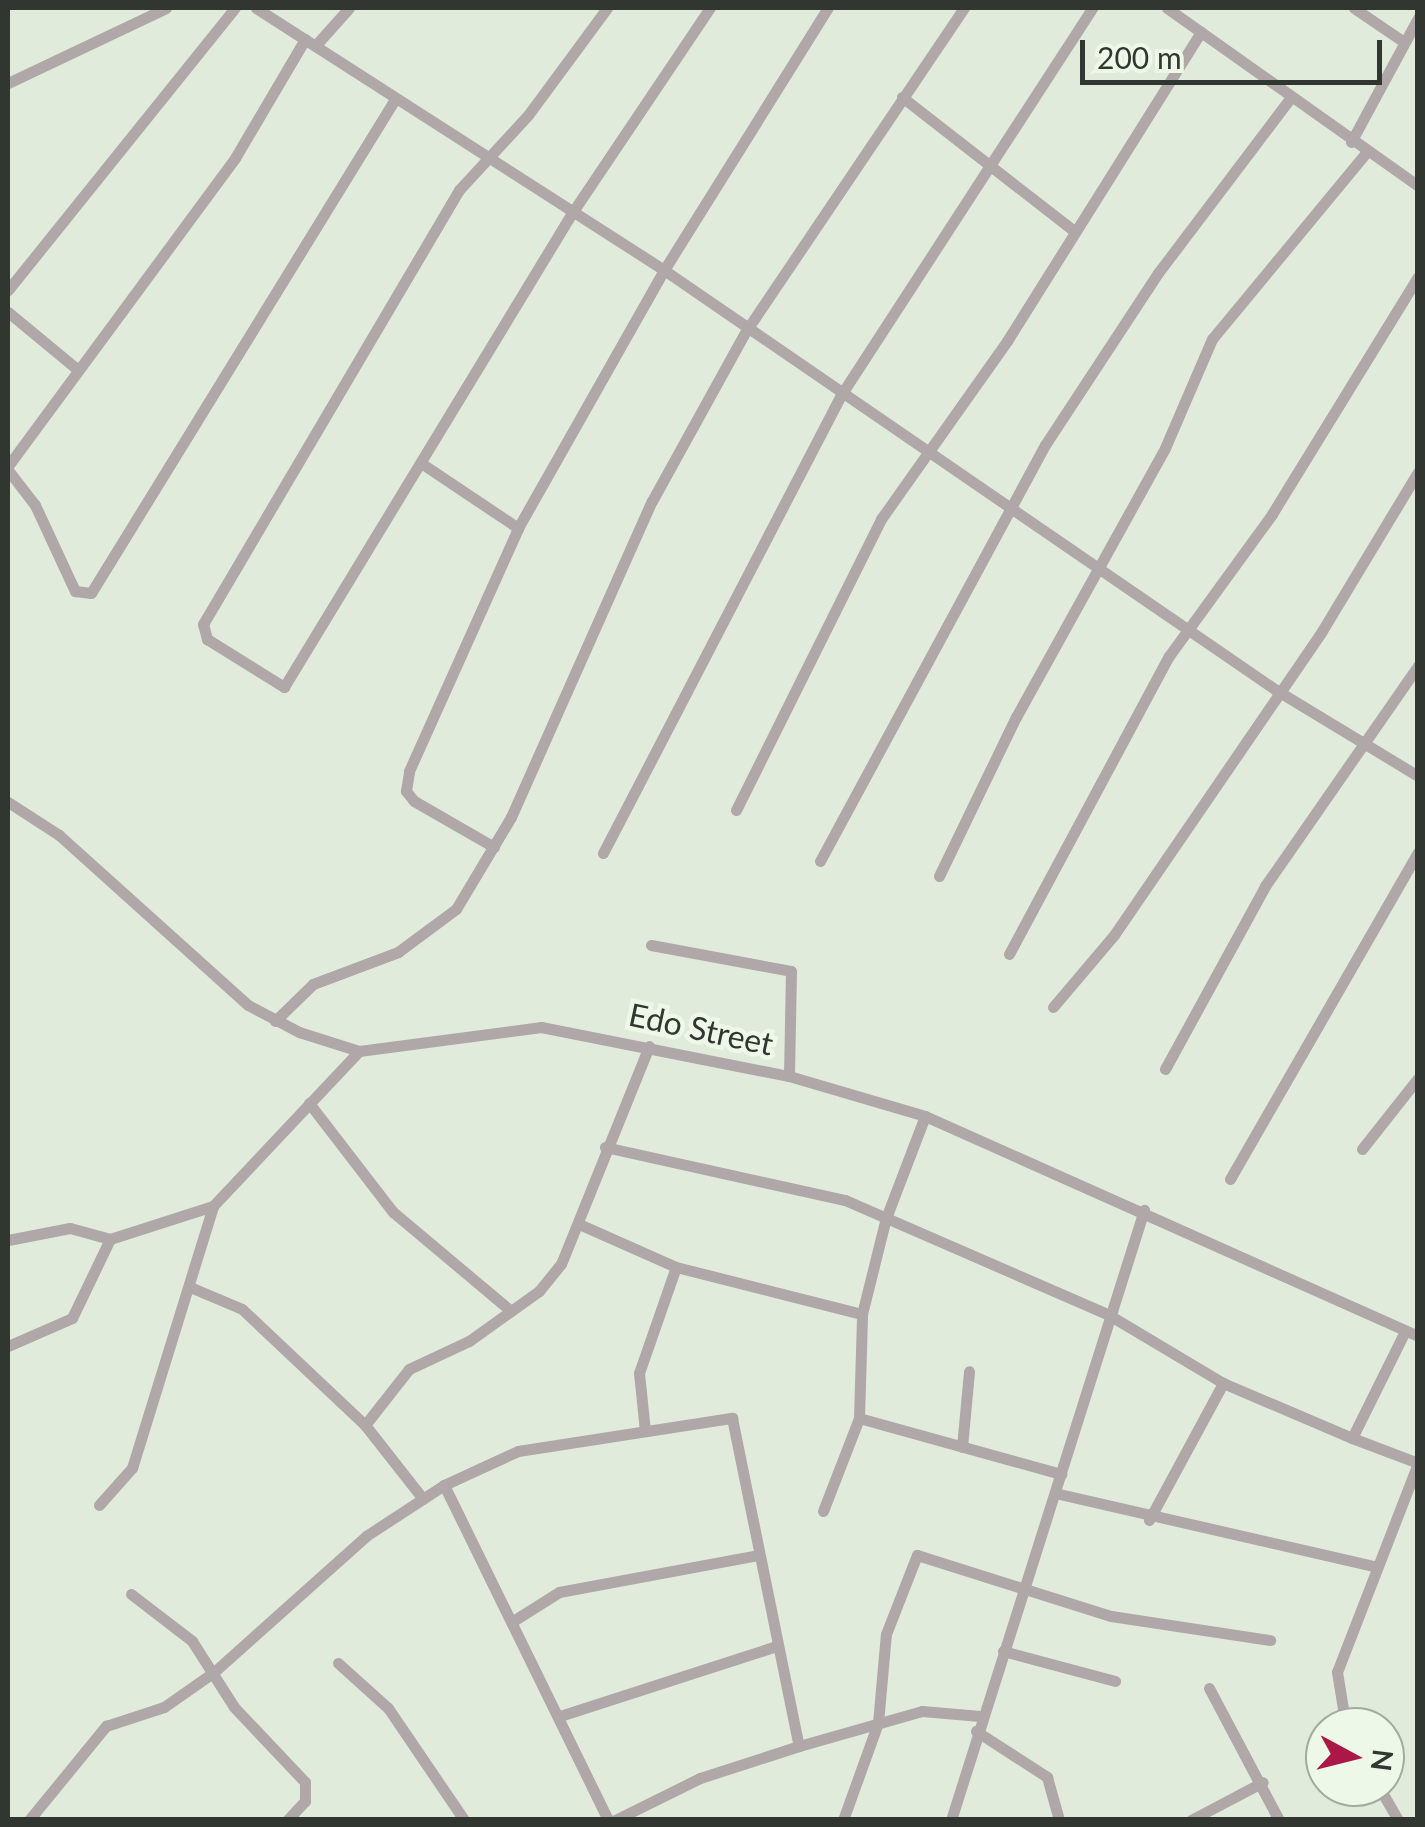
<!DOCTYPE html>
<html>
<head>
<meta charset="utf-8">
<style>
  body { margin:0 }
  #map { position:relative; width:1425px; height:1827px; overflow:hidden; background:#e0ebdb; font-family:Lato,sans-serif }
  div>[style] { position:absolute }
  .street>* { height:11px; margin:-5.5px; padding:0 5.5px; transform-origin:5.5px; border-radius:5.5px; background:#b0a7a8 }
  span { translate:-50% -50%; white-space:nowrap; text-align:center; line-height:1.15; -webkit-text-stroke:9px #eef8e9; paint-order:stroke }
  .street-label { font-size:32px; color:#323630 }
  .frame { position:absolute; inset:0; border:10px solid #323630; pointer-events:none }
  .north { position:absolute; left:1305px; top:1707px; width:100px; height:100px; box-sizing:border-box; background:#eef8e9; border:2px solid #a3aa9f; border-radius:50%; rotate:97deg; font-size:28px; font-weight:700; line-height:40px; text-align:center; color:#323630 }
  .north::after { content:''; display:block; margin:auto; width:35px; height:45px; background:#ab1848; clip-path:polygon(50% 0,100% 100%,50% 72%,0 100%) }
  .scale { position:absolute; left:1080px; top:40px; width:302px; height:45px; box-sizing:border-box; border:5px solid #323630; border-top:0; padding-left:12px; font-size:30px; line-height:35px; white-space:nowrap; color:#323630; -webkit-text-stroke:8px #eef8e9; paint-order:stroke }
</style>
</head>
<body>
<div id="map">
  <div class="street">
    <div style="left:256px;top:8px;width:485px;rotate:32.7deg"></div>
    <div style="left:664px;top:270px;width:742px;rotate:34.46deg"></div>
    <div style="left:1276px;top:690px;width:166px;rotate:31.2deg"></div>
    <div style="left:607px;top:8px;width:133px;rotate:126.4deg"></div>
    <div style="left:528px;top:115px;width:102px;rotate:132.6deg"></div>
    <div style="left:459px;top:190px;width:504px;rotate:120.53deg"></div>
    <div style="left:203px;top:624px;width:16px;rotate:75deg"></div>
    <div style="left:207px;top:639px;width:91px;rotate:31.9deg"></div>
    <div style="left:284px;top:687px;width:555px;rotate:-58.72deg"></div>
    <div style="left:572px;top:213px;width:247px;rotate:-56.1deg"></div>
    <div style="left:1167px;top:8px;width:308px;rotate:35.3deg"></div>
    <div style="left:1354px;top:8px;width:60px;rotate:34.2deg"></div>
    <div style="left:315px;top:46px;width:51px;rotate:-48.2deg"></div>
    <div style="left:8px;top:83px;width:175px;rotate:-25.4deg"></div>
    <div style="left:902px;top:97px;width:218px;rotate:37.9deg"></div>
    <div style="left:1351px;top:142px;width:141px;rotate:-61.6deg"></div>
    <div style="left:8px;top:290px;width:362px;rotate:-51.2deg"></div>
    <div style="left:8px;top:312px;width:89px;rotate:39.6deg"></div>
    <div style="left:421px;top:463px;width:117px;rotate:33.8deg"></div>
    <div style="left:8px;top:466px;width:383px;rotate:-53.6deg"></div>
    <div style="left:235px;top:158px;width:138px;rotate:-59.5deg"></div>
    <div style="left:8px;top:470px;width:44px;rotate:52.4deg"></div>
    <div style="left:35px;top:505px;width:95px;rotate:65.1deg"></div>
    <div style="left:75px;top:591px;width:16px;rotate:7deg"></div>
    <div style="left:91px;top:593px;width:580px;rotate:-58.39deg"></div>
    <div style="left:8px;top:802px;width:61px;rotate:32.9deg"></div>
    <div style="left:59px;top:835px;width:254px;rotate:42deg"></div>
    <div style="left:248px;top:1005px;width:58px;rotate:27.9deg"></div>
    <div style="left:299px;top:1032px;width:63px;rotate:17.6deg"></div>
    <div style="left:359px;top:1051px;width:184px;rotate:-7.5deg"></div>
    <div style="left:541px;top:1027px;width:253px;rotate:11.2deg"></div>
    <div style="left:789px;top:1076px;width:142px;rotate:16.4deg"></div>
    <div style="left:925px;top:1116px;width:540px;rotate:24.05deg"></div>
    <div style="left:736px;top:810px;width:325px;rotate:-63.5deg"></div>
    <div style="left:881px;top:519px;width:218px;rotate:-54.7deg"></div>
    <div style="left:1007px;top:341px;width:365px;rotate:-57.9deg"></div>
    <div style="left:494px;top:847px;width:92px;rotate:-150.1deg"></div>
    <div style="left:414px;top:801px;width:13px;rotate:-129deg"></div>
    <div style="left:406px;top:791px;width:20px;rotate:-81deg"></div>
    <div style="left:409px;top:771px;width:266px;rotate:-65.8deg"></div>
    <div style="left:518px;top:528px;width:296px;rotate:-60.5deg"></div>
    <div style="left:664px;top:270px;width:309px;rotate:-58deg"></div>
    <div style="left:603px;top:853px;width:516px;rotate:-62.54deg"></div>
    <div style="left:841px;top:395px;width:461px;rotate:-57deg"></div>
    <div style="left:820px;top:861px;width:473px;rotate:-61.6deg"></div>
    <div style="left:1045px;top:445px;width:206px;rotate:-56.7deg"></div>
    <div style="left:1158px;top:273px;width:217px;rotate:-52.9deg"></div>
    <div style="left:939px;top:876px;width:177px;rotate:-64.2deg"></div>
    <div style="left:1016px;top:717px;width:308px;rotate:-61deg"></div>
    <div style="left:1165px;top:448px;width:119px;rotate:-66.7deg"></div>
    <div style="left:1212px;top:339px;width:241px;rotate:-50.4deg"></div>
    <div style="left:651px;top:945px;width:142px;rotate:10.5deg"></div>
    <div style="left:791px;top:971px;width:105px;rotate:91.1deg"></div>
    <div style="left:1009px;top:954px;width:338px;rotate:-61.8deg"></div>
    <div style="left:1169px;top:656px;width:175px;rotate:-54deg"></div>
    <div style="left:1272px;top:514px;width:278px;rotate:-58.4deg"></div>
    <div style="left:1053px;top:1007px;width:94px;rotate:-49.7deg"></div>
    <div style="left:1114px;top:935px;width:368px;rotate:-55.6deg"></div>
    <div style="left:1322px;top:631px;width:186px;rotate:-58.9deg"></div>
    <div style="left:275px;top:1021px;width:53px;rotate:-44.2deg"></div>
    <div style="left:313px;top:984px;width:91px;rotate:-20.6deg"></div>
    <div style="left:398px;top:952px;width:72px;rotate:-36.6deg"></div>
    <div style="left:456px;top:909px;width:107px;rotate:-59.1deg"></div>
    <div style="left:511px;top:817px;width:346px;rotate:-66deg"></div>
    <div style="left:652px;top:501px;width:194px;rotate:-61.1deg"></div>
    <div style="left:746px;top:331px;width:390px;rotate:-56deg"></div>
    <div style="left:1165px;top:1069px;width:209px;rotate:-61.3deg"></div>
    <div style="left:1265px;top:886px;width:268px;rotate:-55.2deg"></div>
    <div style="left:309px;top:1103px;width:138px;rotate:52.4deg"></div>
    <div style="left:393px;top:1212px;width:154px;rotate:40deg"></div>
    <div style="left:605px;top:1147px;width:246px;rotate:12.5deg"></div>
    <div style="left:845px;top:1200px;width:288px;rotate:23.5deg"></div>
    <div style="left:1109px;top:1315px;width:133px;rotate:30.8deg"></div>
    <div style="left:1223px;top:1383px;width:140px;rotate:23.1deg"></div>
    <div style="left:1352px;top:1438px;width:119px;rotate:-63.6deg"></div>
    <div style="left:1362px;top:1149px;width:90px;rotate:-51.7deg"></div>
    <div style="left:1230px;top:1179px;width:377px;rotate:-60.1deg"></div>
    <div style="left:579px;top:1224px;width:106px;rotate:23.9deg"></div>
    <div style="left:676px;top:1267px;width:192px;rotate:14.2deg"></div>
    <div style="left:8px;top:1240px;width:63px;rotate:-11deg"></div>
    <div style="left:70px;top:1228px;width:41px;rotate:15.4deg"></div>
    <div style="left:190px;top:1287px;width:56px;rotate:22.9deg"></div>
    <div style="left:242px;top:1309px;width:169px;rotate:43.3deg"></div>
    <div style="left:365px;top:1425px;width:94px;rotate:51.9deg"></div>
    <div style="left:8px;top:1346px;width:70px;rotate:-23.6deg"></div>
    <div style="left:72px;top:1318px;width:88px;rotate:-64.3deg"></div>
    <div style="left:110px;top:1239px;width:108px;rotate:-17.8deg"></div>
    <div style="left:213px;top:1206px;width:213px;rotate:-46.7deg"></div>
    <div style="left:859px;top:1418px;width:210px;rotate:15.5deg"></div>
    <div style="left:365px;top:1425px;width:71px;rotate:-51.8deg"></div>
    <div style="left:409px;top:1369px;width:66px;rotate:-25deg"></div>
    <div style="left:469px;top:1341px;width:86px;rotate:-35.5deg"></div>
    <div style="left:539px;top:1291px;width:35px;rotate:-51deg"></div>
    <div style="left:561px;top:1264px;width:235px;rotate:-68deg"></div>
    <div style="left:645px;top:1431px;width:58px;rotate:-95.9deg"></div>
    <div style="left:639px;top:1373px;width:112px;rotate:-70.8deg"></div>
    <div style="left:1352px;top:1438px;width:71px;rotate:20.7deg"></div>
    <div style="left:962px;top:1447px;width:76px;rotate:-84.7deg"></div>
    <div style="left:444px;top:1485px;width:373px;rotate:63.9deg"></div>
    <div style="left:1055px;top:1493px;width:326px;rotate:12.9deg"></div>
    <div style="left:99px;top:1505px;width:50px;rotate:-48.3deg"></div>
    <div style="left:132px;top:1468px;width:274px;rotate:-72.8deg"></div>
    <div style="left:823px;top:1511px;width:100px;rotate:-68.8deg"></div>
    <div style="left:859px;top:1418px;width:104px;rotate:-88.3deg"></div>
    <div style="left:862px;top:1314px;width:99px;rotate:-76deg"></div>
    <div style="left:886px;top:1218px;width:109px;rotate:-69.1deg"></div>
    <div style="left:1149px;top:1520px;width:156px;rotate:-61.6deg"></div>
    <div style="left:131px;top:1594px;width:77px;rotate:37.6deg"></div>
    <div style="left:192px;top:1641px;width:78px;rotate:57.5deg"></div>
    <div style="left:234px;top:1707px;width:103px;rotate:46.6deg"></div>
    <div style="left:305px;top:1782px;width:19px;rotate:90deg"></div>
    <div style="left:305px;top:1801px;width:26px;rotate:133deg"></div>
    <div style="left:513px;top:1621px;width:54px;rotate:-32.2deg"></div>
    <div style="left:559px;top:1592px;width:202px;rotate:-10.5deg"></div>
    <div style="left:1003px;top:1651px;width:116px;rotate:15deg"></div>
    <div style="left:338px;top:1663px;width:67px;rotate:42deg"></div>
    <div style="left:388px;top:1708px;width:135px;rotate:55.8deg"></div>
    <div style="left:1209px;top:1688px;width:149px;rotate:62.1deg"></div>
    <div style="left:563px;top:1715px;width:225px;rotate:-17.9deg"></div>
    <div style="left:1346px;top:1727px;width:56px;rotate:-99.3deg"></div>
    <div style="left:1337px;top:1672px;width:224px;rotate:-68.8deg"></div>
    <div style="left:976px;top:1731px;width:85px;rotate:32.9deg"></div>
    <div style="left:1047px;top:1777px;width:45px;rotate:74.4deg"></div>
    <div style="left:799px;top:1746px;width:128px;rotate:-15.9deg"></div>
    <div style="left:922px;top:1711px;width:58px;rotate:4.9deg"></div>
    <div style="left:1379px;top:1787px;width:38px;rotate:60deg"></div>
    <div style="left:29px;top:1820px;width:122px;rotate:-50.7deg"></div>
    <div style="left:106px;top:1726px;width:61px;rotate:-18.1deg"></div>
    <div style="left:164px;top:1707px;width:61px;rotate:-35deg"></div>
    <div style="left:214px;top:1672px;width:204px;rotate:-41.8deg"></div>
    <div style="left:366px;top:1536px;width:93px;rotate:-33.2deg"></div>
    <div style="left:444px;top:1485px;width:81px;rotate:-24.7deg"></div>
    <div style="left:518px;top:1451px;width:217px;rotate:-8.8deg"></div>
    <div style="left:732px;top:1418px;width:335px;rotate:78.5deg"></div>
    <div style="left:799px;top:1746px;width:104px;rotate:162.1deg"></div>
    <div style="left:700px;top:1778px;width:95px;rotate:153.7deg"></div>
    <div style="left:843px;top:1820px;width:103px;rotate:-70.2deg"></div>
    <div style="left:878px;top:1723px;width:89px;rotate:-84.9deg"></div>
    <div style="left:886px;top:1634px;width:85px;rotate:-68.6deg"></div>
    <div style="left:917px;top:1555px;width:203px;rotate:17.5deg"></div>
    <div style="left:1111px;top:1616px;width:161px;rotate:8.6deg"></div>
    <div style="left:951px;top:1820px;width:640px;rotate:-72.44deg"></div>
    <div style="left:1191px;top:1820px;width:81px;rotate:-27.8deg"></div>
  </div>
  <div class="street-label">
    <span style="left:701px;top:1029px;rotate:12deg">Edo Street</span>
  </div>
  <div class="frame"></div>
  <div class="north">N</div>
  <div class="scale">200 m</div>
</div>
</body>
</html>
